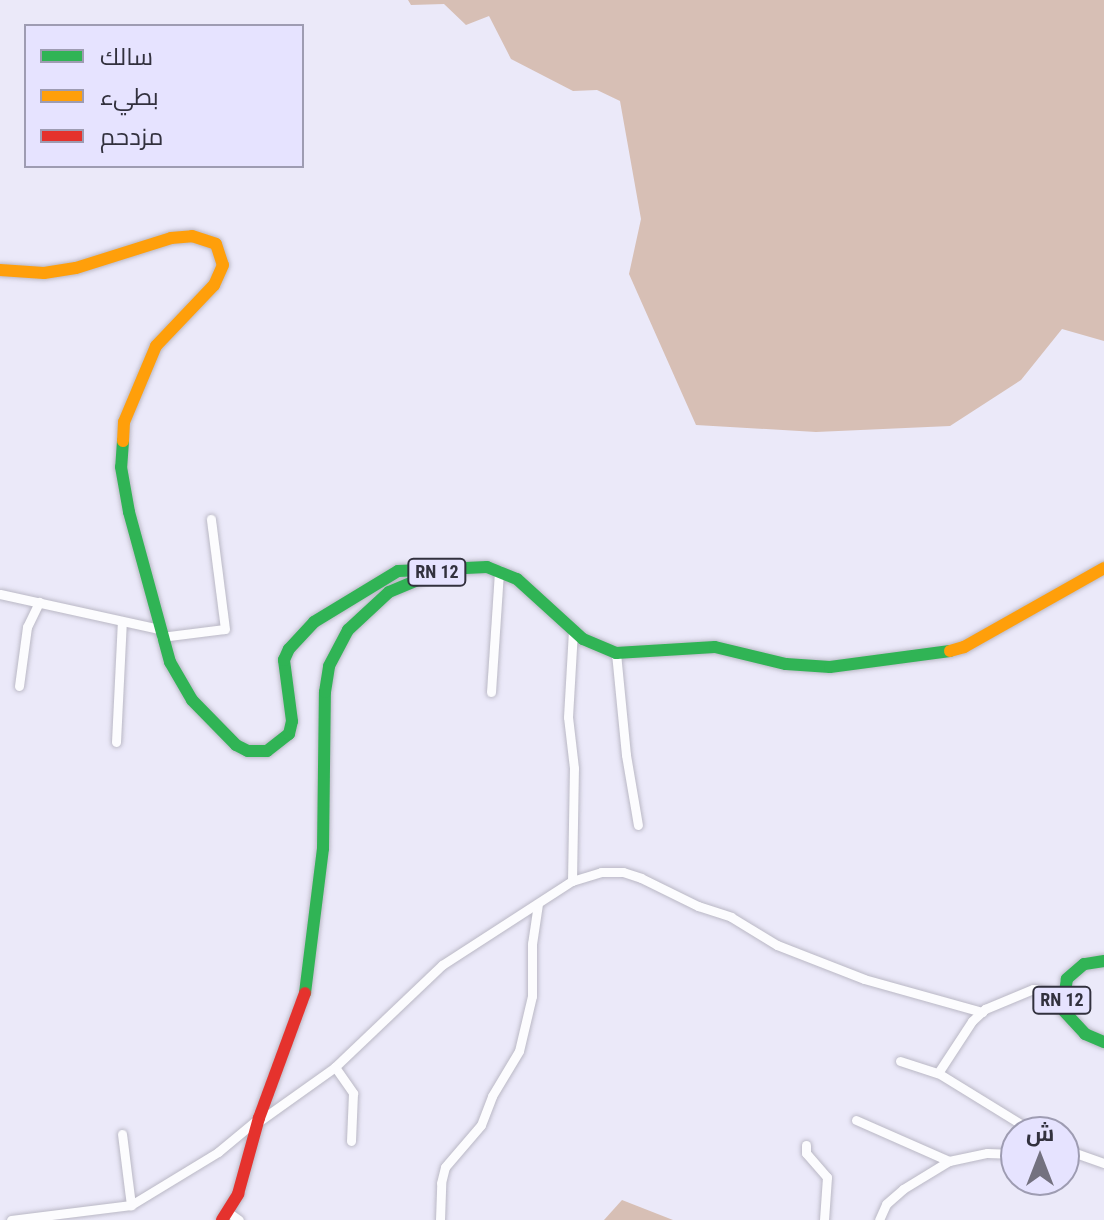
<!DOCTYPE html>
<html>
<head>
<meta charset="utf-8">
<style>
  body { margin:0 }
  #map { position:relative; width:1104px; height:1220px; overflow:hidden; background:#ebe9f9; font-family:"Roboto Condensed",Cairo,sans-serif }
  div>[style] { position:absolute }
  .forest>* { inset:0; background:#d7bfb5 }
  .roads { filter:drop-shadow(0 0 2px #bab8c5) drop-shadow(0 0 2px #bab8c5) }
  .street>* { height:9px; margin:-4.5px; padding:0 4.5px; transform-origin:4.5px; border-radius:4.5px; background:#fcfcfe }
  .fast>* { height:12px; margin:-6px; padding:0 6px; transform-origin:6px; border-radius:6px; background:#30b455 }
  .slow>* { height:12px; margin:-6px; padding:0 6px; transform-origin:6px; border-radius:6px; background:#ff9f0a }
  .jam>* { height:12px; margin:-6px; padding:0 6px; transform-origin:6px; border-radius:6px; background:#e5322d }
  span { translate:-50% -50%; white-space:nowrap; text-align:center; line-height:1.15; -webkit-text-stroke:8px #e6e3ff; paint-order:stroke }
  .shield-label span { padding:2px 6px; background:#e6e3ff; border:2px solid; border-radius:6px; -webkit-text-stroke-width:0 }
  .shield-label { font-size:18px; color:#32313e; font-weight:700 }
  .legend { position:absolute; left:24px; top:24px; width:280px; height:144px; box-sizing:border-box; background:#e6e3ff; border:2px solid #9e9cb2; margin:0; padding:10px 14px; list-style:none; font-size:24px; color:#32313e }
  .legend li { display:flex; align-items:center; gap:16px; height:40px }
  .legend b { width:40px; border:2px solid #9e9cb2 }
  .north { position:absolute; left:1000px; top:1116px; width:80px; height:80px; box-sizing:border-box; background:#e6e3ff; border:2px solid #9e9cb2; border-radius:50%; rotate:0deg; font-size:22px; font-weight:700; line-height:32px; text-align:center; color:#32313e }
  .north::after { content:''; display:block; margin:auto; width:28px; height:36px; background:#73717f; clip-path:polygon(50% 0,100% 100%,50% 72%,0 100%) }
</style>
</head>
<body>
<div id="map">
  <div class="forest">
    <div style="clip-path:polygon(408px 0,1104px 0,1104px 341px,1062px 329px,1021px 380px,950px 426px,816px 432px,696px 425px,629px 274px,641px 219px,620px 101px,597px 90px,573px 91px,511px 59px,489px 16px,466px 25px,444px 4px,411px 5px)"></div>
    <div style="clip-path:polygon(622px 1200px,673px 1220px,604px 1220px)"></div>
  </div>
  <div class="roads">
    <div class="street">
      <div style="left:0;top:594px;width:163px;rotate:12.4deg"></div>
      <div style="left:161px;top:637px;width:64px;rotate:-7.1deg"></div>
      <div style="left:225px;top:629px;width:111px;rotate:-97.3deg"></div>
      <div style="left:616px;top:653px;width:102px;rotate:84.4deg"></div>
      <div style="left:626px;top:755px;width:71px;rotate:80.3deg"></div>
      <div style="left:19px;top:686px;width:60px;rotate:-82.3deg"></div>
      <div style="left:27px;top:627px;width:28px;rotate:-64deg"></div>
      <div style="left:491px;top:692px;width:122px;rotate:-86.2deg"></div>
      <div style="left:116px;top:742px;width:121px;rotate:-87.2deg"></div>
      <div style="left:572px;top:881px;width:113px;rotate:-89deg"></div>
      <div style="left:574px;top:768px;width:51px;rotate:-96.7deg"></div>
      <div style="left:568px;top:717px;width:86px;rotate:-86.7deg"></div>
      <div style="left:900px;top:1061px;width:40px;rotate:18deg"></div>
      <div style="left:938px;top:1073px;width:113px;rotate:31.6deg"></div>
      <div style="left:335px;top:1067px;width:32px;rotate:55deg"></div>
      <div style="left:353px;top:1093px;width:48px;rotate:92.4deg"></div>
      <div style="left:938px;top:1073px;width:62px;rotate:-56.8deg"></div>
      <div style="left:972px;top:1021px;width:18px;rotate:-43deg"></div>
      <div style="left:985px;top:1009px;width:52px;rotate:-22.6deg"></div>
      <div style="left:1033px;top:989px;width:29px;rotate:8deg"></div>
      <div style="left:856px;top:1120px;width:102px;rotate:23.8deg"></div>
      <div style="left:949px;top:1161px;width:39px;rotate:-12deg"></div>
      <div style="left:987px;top:1153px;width:29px;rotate:2deg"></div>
      <div style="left:258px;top:1122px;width:95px;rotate:-35.5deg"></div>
      <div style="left:335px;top:1067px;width:148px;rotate:-43.6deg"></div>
      <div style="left:442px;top:965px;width:155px;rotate:-32.9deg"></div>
      <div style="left:572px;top:881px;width:30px;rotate:-17deg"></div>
      <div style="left:601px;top:872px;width:22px"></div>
      <div style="left:623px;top:872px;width:19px;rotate:18deg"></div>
      <div style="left:641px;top:878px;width:64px;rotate:26.2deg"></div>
      <div style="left:698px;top:906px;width:35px;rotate:18deg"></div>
      <div style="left:731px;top:917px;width:54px;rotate:31.3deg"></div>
      <div style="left:777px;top:945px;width:93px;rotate:21.3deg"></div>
      <div style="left:864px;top:979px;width:123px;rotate:15.6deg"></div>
      <div style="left:122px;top:1134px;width:72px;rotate:82.8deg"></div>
      <div style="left:806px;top:1145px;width:8px;rotate:90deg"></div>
      <div style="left:806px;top:1153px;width:32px;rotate:49deg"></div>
      <div style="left:827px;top:1177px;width:43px;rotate:94deg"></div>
      <div style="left:1064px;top:1149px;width:42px;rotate:19.3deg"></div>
      <div style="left:229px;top:1213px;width:12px;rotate:35deg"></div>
      <div style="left:11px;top:1220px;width:121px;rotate:-7.1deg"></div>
      <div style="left:131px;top:1205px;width:102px;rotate:-31.3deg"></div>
      <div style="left:218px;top:1152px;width:53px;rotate:-39.7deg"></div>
      <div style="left:440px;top:1220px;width:37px;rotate:-88deg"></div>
      <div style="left:441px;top:1183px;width:16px;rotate:-76deg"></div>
      <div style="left:445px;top:1167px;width:55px;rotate:-49.4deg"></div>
      <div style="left:481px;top:1125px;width:31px;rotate:-69deg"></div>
      <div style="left:492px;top:1096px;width:52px;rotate:-59deg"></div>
      <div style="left:519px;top:1051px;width:57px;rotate:-76.7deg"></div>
      <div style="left:532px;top:996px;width:52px;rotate:-90deg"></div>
      <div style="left:532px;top:944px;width:40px;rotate:-81.5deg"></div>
      <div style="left:879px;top:1220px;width:17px;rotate:-66deg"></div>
      <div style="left:886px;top:1204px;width:23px;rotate:-41deg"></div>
      <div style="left:903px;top:1189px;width:54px;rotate:-31.3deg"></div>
    </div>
    <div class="fast">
      <div style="left:123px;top:441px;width:26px;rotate:94deg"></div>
      <div style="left:121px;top:467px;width:46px;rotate:79.9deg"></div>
      <div style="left:129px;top:512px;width:156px;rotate:74.7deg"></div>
      <div style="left:170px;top:662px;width:44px;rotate:59.9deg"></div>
      <div style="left:192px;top:700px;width:63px;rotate:45.6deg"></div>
      <div style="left:236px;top:745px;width:13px;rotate:27deg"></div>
      <div style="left:248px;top:751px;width:19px"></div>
      <div style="left:267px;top:751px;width:28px;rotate:-38deg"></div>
      <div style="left:289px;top:734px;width:13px;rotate:-77deg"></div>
      <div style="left:292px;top:721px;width:62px;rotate:-97.5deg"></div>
      <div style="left:284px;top:660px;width:12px;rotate:-66deg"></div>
      <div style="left:289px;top:649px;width:37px;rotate:-47deg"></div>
      <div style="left:314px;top:622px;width:98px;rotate:-31.3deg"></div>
      <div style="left:398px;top:571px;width:46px;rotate:-2.5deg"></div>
      <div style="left:1104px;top:961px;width:20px;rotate:171deg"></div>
      <div style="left:1084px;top:964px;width:23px;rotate:139deg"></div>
      <div style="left:1067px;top:979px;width:30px;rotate:99deg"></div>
      <div style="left:1062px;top:1009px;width:34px;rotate:47deg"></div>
      <div style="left:1085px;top:1034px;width:21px;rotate:23deg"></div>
      <div style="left:305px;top:993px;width:145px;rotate:-82.9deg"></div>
      <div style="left:323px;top:849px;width:157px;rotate:-89.3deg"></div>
      <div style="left:325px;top:692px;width:26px;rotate:-81deg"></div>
      <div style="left:329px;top:666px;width:41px;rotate:-62.2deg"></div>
      <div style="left:348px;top:630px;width:56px;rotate:-42.8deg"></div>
      <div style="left:389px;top:592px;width:60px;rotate:-22.7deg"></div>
      <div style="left:444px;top:569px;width:43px;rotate:-2.7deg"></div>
      <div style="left:487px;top:567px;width:32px;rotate:22deg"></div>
      <div style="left:517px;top:579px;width:89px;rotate:42.3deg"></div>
      <div style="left:583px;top:639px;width:36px;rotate:23deg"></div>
      <div style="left:616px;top:653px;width:99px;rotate:-3.5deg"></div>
      <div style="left:715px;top:647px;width:73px;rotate:13.5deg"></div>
      <div style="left:786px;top:664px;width:44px;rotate:3.9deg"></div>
      <div style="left:830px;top:667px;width:121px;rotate:-7.6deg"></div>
    </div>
    <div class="slow">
      <div style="left:0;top:270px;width:44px;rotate:3.9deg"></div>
      <div style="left:44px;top:273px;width:32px;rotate:-9deg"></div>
      <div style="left:76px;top:268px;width:100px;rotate:-17.5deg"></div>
      <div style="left:171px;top:238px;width:21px;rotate:-5deg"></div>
      <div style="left:192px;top:236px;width:25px;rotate:18deg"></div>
      <div style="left:216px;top:244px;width:22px;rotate:72deg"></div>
      <div style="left:223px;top:265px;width:22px;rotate:114deg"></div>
      <div style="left:214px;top:285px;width:84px;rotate:133.6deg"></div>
      <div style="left:156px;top:346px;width:82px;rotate:112.8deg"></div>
      <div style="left:124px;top:422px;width:19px;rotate:93deg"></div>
      <div style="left:950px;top:651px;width:15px;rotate:-16deg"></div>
      <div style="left:964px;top:647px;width:161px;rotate:-29.4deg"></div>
    </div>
    <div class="jam">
      <div style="left:222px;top:1220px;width:31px;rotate:-58deg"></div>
      <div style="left:238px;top:1194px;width:79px;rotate:-74.6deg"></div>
      <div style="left:259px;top:1118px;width:133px;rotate:-69.8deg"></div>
    </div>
  </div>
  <div class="shield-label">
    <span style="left:437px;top:572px">RN 12</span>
    <span style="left:1062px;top:1000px">RN 12</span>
  </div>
  <ul class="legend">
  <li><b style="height:10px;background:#30b455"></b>سالك</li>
  <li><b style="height:10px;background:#ff9f0a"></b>بطيء</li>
  <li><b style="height:10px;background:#e5322d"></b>مزدحم</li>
  </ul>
  <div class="north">ش</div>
</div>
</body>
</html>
